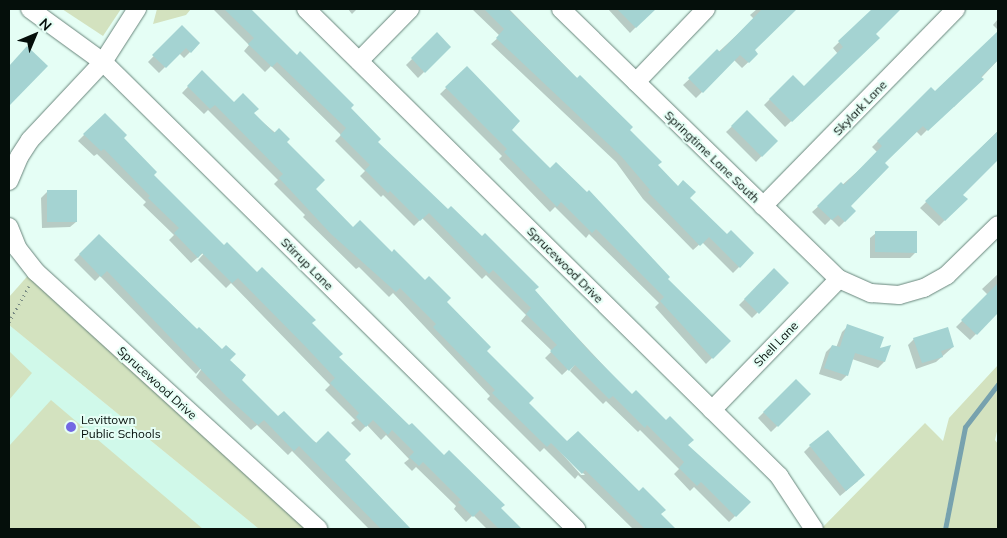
<!DOCTYPE html>
<html>
<head>
<meta charset="utf-8">
<style>
  body { margin:0 }
  #map { position:relative; width:1007px; height:538px; overflow:hidden; background:#e5fef5; font-family:Mulish,sans-serif }
  div>[style] { position:absolute }
  .built>* { inset:0; background:#d0f9ea }
  .green>* { inset:0; background:#d3e2bf }
  .shadow>* { inset:0; background:#0003 }
  .stream>* { height:5px; margin:-2.5px; padding:0 2.5px; transform-origin:2.5px; border-radius:2.5px; background:#77a2ae }
  .building>* { inset:0; background:#a4d3d2 }
  .path>* { height:3px; margin-top:-1.5px; transform-origin:0; background:repeating-linear-gradient(90deg,#778982 0 1px,transparent 0 5px) }
  .roads { filter:drop-shadow(0 0 1px #68857b) drop-shadow(0 0 1px #68857b) }
  .street>* { height:18px; margin:-9px; padding:0 9px; transform-origin:9px; border-radius:9px; background:#fff }
  .dots>* { width:14px; height:14px; translate:-50% -50%; box-sizing:border-box; border:2px solid #e5fef5; border-radius:50% }
  span { translate:-50% -50%; white-space:nowrap; text-align:center; line-height:1.15; -webkit-text-stroke:4px #e5fef5; paint-order:stroke }
  .street-label { font-size:12px; color:#050f0b }
  .poi-label { font-size:12px; color:#050f0b }
  .left { translate:0 -50%; text-align:left }
  .frame { position:absolute; inset:0; border:10px solid #050f0b; pointer-events:none }
  .north { position:absolute; left:10px; top:10px; width:50px; height:50px; -webkit-text-stroke:4px #e5fef5; paint-order:stroke; rotate:45deg; font-size:14px; font-weight:700; line-height:20px; text-align:center; color:#050f0b }
  .north::after { content:''; display:block; margin:auto; width:18px; height:22px; background:#050f0b; clip-path:polygon(50% 0,100% 100%,50% 72%,0 100%) }
</style>
</head>
<body>
<div id="map">
  <div class="built">
    <div style="clip-path:polygon(9px 325px,259px 529px,9px 529px)"></div>
  </div>
  <div class="green">
    <div style="clip-path:polygon(62px 9px,121px 9px,103px 36px)"></div>
    <div style="clip-path:polygon(157px 9px,191px 9px,186px 15px,153px 24px)"></div>
    <div style="clip-path:polygon(32px 271px,315px 529px,259px 529px,9px 325px,9px 297px)"></div>
    <div style="clip-path:polygon(9px 351px,32px 373px,9px 400px)"></div>
    <div style="clip-path:polygon(998px 365px,998px 427px,995px 440px,998px 444px,998px 529px,946px 529px,951px 508px,948px 505px,943px 529px,821px 529px,925px 423px,943px 441px,949px 418px)"></div>
    <div style="clip-path:polygon(51px 400px,203px 529px,9px 529px,9px 446px)"></div>
  </div>
  <div class="shadow">
    <div style="clip-path:polygon(213px 9px,249px 9px,349px 108px,376px 142px,533px 290px,632px 396px,749px 502px,729px 522px,694px 487px,690px 491px,674px 474px,679px 469px,640px 430px,638px 432px,606px 401px,603px 404px,570px 371px,579px 359px,562px 375px,545px 358px,552px 351px,521px 321px,526px 315px,486px 275px,482px 279px,422px 218px,414px 226px,383px 195px,381px 197px,360px 176px,365px 171px,335px 141px,341px 135px,271px 66px,265px 72px,244px 51px,249px 45px)"></div>
    <div style="clip-path:polygon(348px 9px,357px 9px,352px 14px)"></div>
    <div style="clip-path:polygon(472px 9px,509px 9px,628px 130px,656px 165px,727px 236px,753px 253px,733px 273px,702px 242px,693px 250px,643px 199px,616px 162px,491px 44px,500px 36px)"></div>
    <div style="clip-path:polygon(608px 9px,654px 9px,630px 33px)"></div>
    <div style="clip-path:polygon(757px 9px,795px 9px,753px 50px,757px 54px,742px 68px,734px 60px,696px 98px,683px 85px,754px 19px,750px 15px)"></div>
    <div style="clip-path:polygon(873px 9px,899px 9px,874px 34px,878px 38px,785px 127px,764px 105px,793px 76px,804px 88px,838px 54px,833px 48px)"></div>
    <div style="clip-path:polygon(998px 19px,998px 30px,993px 25px)"></div>
    <div style="clip-path:polygon(182px 27px,199px 43px,184px 58px,179px 53px,159px 73px,148px 62px)"></div>
    <div style="clip-path:polygon(998px 33px,998px 60px,954px 107px,952px 105px,921px 136px,916px 131px,883px 163px,849px 206px,855px 211px,839px 227px,831px 219px,825px 225px,812px 212px,878px 153px,872px 147px,931px 89px,935px 92px)"></div>
    <div style="clip-path:polygon(437px 34px,449px 47px,418px 78px,406px 65px)"></div>
    <div style="clip-path:polygon(467px 68px,510px 130px,729px 341px,706px 364px,655px 307px,659px 303px,589px 234px,586px 238px,555px 207px,550px 212px,499px 159px,502px 156px,440px 94px)"></div>
    <div style="clip-path:polygon(evenodd,202px 72px,234px 104px,252px 113px,286px 142px,314px 189px,353px 228px,392px 253px,445px 302px,527px 403px,567px 443px,674px 529px,633px 529px,578px 475px,575px 479px,544px 448px,540px 452px,487px 399px,490px 396px,393px 293px,389px 297px,359px 267px,356px 269px,303px 217px,305px 215px,274px 184px,278px 180px,208px 110px,204px 114px,182px 93px,202px 72px,548px 438px,585px 475px,581px 475px,548px 438px)"></div>
    <div style="clip-path:polygon(747px 112px,776px 141px,756px 162px,726px 132px)"></div>
    <div style="clip-path:polygon(105px 114px,152px 175px,224px 247px,311px 323px,338px 357px,377px 396px,521px 529px,487px 529px,473px 515px,466px 522px,454px 509px,456px 506px,416px 467px,412px 471px,404px 463px,409px 459px,386px 435px,381px 440px,367px 425px,360px 432px,351px 423px,355px 420px,325px 390px,330px 385px,231px 283px,226px 288px,198px 260px,208px 249px,191px 263px,169px 240px,174px 235px,143px 205px,146px 202px,97px 154px,94px 156px,78px 141px)"></div>
    <div style="clip-path:polygon(998px 131px,998px 158px,962px 195px,966px 199px,939px 226px,920px 208px)"></div>
    <div style="clip-path:polygon(47px 192px,76px 222px,70px 227px,42px 228px,41px 198px)"></div>
    <div style="clip-path:polygon(876px 233px,916px 252px,910px 258px,870px 258px,870px 238px)"></div>
    <div style="clip-path:polygon(99px 235px,229px 360px,240px 380px,278px 418px,343px 460px,409px 529px,369px 529px,292px 451px,288px 455px,257px 425px,251px 430px,196px 377px,204px 365px,196px 374px,100px 276px,95px 281px,74px 260px)"></div>
    <div style="clip-path:polygon(774px 270px,787px 283px,752px 318px,739px 305px)"></div>
    <div style="clip-path:polygon(998px 274px,996px 307px,998px 312px,970px 340px,956px 327px,988px 295px,982px 289px)"></div>
    <div style="clip-path:polygon(848px 326px,878px 350px,889px 347px,884px 362px,878px 368px,852px 359px,847px 375px,841px 381px,819px 374px,826px 352px,832px 346px,836px 348px,842px 332px)"></div>
    <div style="clip-path:polygon(914px 339px,953px 347px,936px 362px,916px 369px,908px 345px)"></div>
    <div style="clip-path:polygon(796px 380px,810px 394px,771px 432px,758px 418px)"></div>
    <div style="clip-path:polygon(810px 446px,858px 481px,840px 496px,804px 452px)"></div>
  </div>
  <div class="stream">
    <div style="left:945px;top:529px;width:104px;rotate:-78.9deg"></div>
    <div style="left:965px;top:427px;width:54px;rotate:-52.5deg"></div>
  </div>
  <div class="building">
    <div style="clip-path:polygon(224px 9px,251px 9px,297px 55px,300px 51px,354px 105px,351px 108px,381px 139px,378px 142px,448px 209px,451px 206px,482px 236px,485px 233px,539px 287px,535px 290px,589px 351px,632px 394px,636px 390px,666px 420px,670px 416px,694px 440px,688px 445px,751px 502px,736px 517px,701px 482px,697px 486px,679px 468px,684px 462px,647px 425px,645px 428px,613px 396px,609px 399px,575px 365px,569px 371px,550px 351px,557px 345px,526px 314px,531px 308px,493px 270px,489px 274px,429px 213px,420px 221px,390px 191px,388px 193px,365px 170px,370px 165px,340px 135px,346px 128px,277px 62px,272px 67px,248px 44px,254px 38px)"></div>
    <div style="clip-path:polygon(484px 9px,508px 9px,577px 78px,580px 75px,633px 127px,630px 130px,662px 162px,658px 165px,678px 186px,683px 180px,696px 192px,690px 198px,727px 234px,731px 230px,754px 253px,740px 268px,709px 237px,700px 246px,648px 192px,650px 190px,621px 156px,496px 38px,504px 29px)"></div>
    <div style="clip-path:polygon(617px 9px,656px 9px,636px 28px)"></div>
    <div style="clip-path:polygon(762px 9px,797px 9px,755px 50px,758px 54px,749px 63px,740px 55px,703px 93px,688px 78px,717px 49px,720px 52px)"></div>
    <div style="clip-path:polygon(872px 9px,901px 9px,876px 34px,880px 38px,792px 122px,769px 99px,793px 75px,804px 86px,843px 47px,838px 41px)"></div>
    <div style="clip-path:polygon(182px 25px,200px 43px,191px 53px,186px 48px,166px 68px,152px 55px)"></div>
    <div style="clip-path:polygon(998px 31px,998px 60px,981px 77px,984px 79px,928px 131px,923px 126px,885px 163px,889px 167px,851px 206px,856px 211px,845px 222px,838px 215px,832px 220px,817px 206px,841px 182px,844px 185px,882px 146px,877px 141px,931px 87px,935px 91px)"></div>
    <div style="clip-path:polygon(437px 32px,451px 47px,425px 73px,411px 58px)"></div>
    <div style="clip-path:polygon(27px 46px,48px 66px,9px 106px,9px 66px)"></div>
    <div style="clip-path:polygon(467px 66px,520px 121px,512px 130px,550px 168px,556px 162px,587px 192px,589px 190px,670px 277px,668px 279px,731px 341px,713px 359px,660px 301px,664px 297px,596px 229px,592px 233px,561px 202px,557px 207px,504px 152px,507px 149px,445px 87px)"></div>
    <div style="clip-path:polygon(202px 70px,234px 102px,243px 93px,259px 109px,254px 113px,274px 133px,279px 128px,290px 139px,287px 142px,325px 180px,316px 189px,353px 227px,360px 220px,392px 252px,394px 249px,425px 280px,429px 276px,451px 298px,447px 302px,491px 347px,487px 351px,534px 398px,529px 403px,567px 441px,578px 431px,639px 491px,643px 487px,666px 510px,661px 514px,676px 529px,645px 529px,585px 470px,582px 474px,551px 443px,547px 447px,492px 393px,495px 390px,433px 327px,436px 324px,400px 288px,396px 292px,331px 234px,279px 178px,283px 174px,215px 105px,210px 109px,187px 86px)"></div>
    <div style="clip-path:polygon(747px 110px,778px 141px,762px 157px,731px 126px)"></div>
    <div style="clip-path:polygon(105px 113px,127px 135px,124px 138px,157px 172px,154px 175px,224px 245px,227px 242px,257px 272px,262px 267px,316px 320px,312px 323px,343px 354px,339px 357px,409px 425px,412px 423px,444px 455px,449px 450px,505px 505px,501px 508px,522px 529px,499px 529px,480px 510px,473px 517px,458px 502px,461px 500px,423px 462px,419px 466px,409px 457px,414px 452px,392px 430px,388px 435px,373px 420px,366px 427px,356px 417px,359px 413px,330px 383px,335px 378px,305px 346px,238px 278px,232px 283px,202px 253px,198px 258px,174px 233px,179px 228px,148px 198px,150px 196px,104px 149px,101px 151px,83px 134px)"></div>
    <div style="clip-path:polygon(998px 131px,998px 160px,963px 195px,968px 199px,945px 221px,925px 201px)"></div>
    <div style="clip-path:polygon(47px 190px,77px 190px,77px 222px,47px 222px)"></div>
    <div style="clip-path:polygon(875px 231px,917px 231px,917px 253px,875px 252px)"></div>
    <div style="clip-path:polygon(99px 234px,197px 329px,199px 327px,222px 349px,226px 345px,236px 354px,230px 360px,246px 375px,242px 380px,278px 416px,284px 411px,316px 443px,328px 431px,351px 454px,345px 460px,411px 529px,381px 529px,299px 446px,294px 451px,264px 420px,258px 425px,226px 396px,107px 271px,101px 277px,79px 254px)"></div>
    <div style="clip-path:polygon(774px 268px,789px 283px,759px 314px,744px 299px)"></div>
    <div style="clip-path:polygon(998px 283px,998px 313px,977px 335px,961px 320px)"></div>
    <div style="clip-path:polygon(847px 324px,884px 337px,880px 348px,891px 345px,885px 362px,855px 353px,848px 376px,824px 368px,832px 345px,840px 347px)"></div>
    <div style="clip-path:polygon(948px 327px,954px 347px,941px 351px,943px 357px,922px 363px,913px 338px)"></div>
    <div style="clip-path:polygon(796px 379px,811px 394px,778px 427px,763px 412px)"></div>
    <div style="clip-path:polygon(828px 430px,865px 475px,846px 491px,809px 445px)"></div>
  </div>
  <div class="path">
    <div style="left:9px;top:322px;width:41px;rotate:-60.9deg"></div>
  </div>
  <div class="roads">
    <div class="street">
      <div style="left:30px;top:9px;width:90px;rotate:36deg"></div>
      <div style="left:103px;top:62px;width:665px;rotate:44.63deg"></div>
      <div style="left:306px;top:9px;width:665px;rotate:44.63deg"></div>
      <div style="left:779px;top:476px;width:64px;rotate:56.6deg"></div>
      <div style="left:561px;top:9px;width:388px;rotate:44.2deg"></div>
      <div style="left:839px;top:279px;width:35px;rotate:24deg"></div>
      <div style="left:871px;top:293px;width:28px;rotate:4deg"></div>
      <div style="left:899px;top:295px;width:26px;rotate:-16deg"></div>
      <div style="left:924px;top:288px;width:26px;rotate:-29deg"></div>
      <div style="left:947px;top:275px;width:71px;rotate:-44.4deg"></div>
      <div style="left:359px;top:61px;width:73px;rotate:-45.6deg"></div>
      <div style="left:636px;top:82px;width:101px;rotate:-46.2deg"></div>
      <div style="left:9px;top:181px;width:26px;rotate:-67deg"></div>
      <div style="left:19px;top:157px;width:20px;rotate:-57deg"></div>
      <div style="left:30px;top:140px;width:107px;rotate:-46.9deg"></div>
      <div style="left:103px;top:62px;width:63px;rotate:-57.3deg"></div>
      <div style="left:763px;top:206px;width:276px;rotate:-45.6deg"></div>
      <div style="left:9px;top:227px;width:24px;rotate:68deg"></div>
      <div style="left:18px;top:249px;width:29px;rotate:52deg"></div>
      <div style="left:36px;top:272px;width:382px;rotate:42.3deg"></div>
      <div style="left:712px;top:410px;width:182px;rotate:-45.9deg"></div>
    </div>
  </div>
  <div class="dots">
    <div style="left:71px;top:427px;background:#7368e3"></div>
  </div>
  <div class="street-label">
    <span style="left:860px;top:108px;rotate:-46deg">Skylark Lane</span>
    <span style="left:712px;top:157px;rotate:44deg">Springtime Lane South</span>
    <span style="left:307px;top:264px;rotate:45deg">Stirrup Lane</span>
    <span style="left:565px;top:265px;rotate:45deg">Sprucewood Drive</span>
    <span style="left:776px;top:344px;rotate:-46deg">Shell Lane</span>
    <span style="left:157px;top:383px;rotate:42deg">Sprucewood Drive</span>
  </div>
  <div class="poi-label">
    <span class="left" style="left:81px;top:427px">Levittown<br>Public Schools</span>
  </div>
  <div class="frame"></div>
  <div class="north">N</div>
</div>
</body>
</html>
